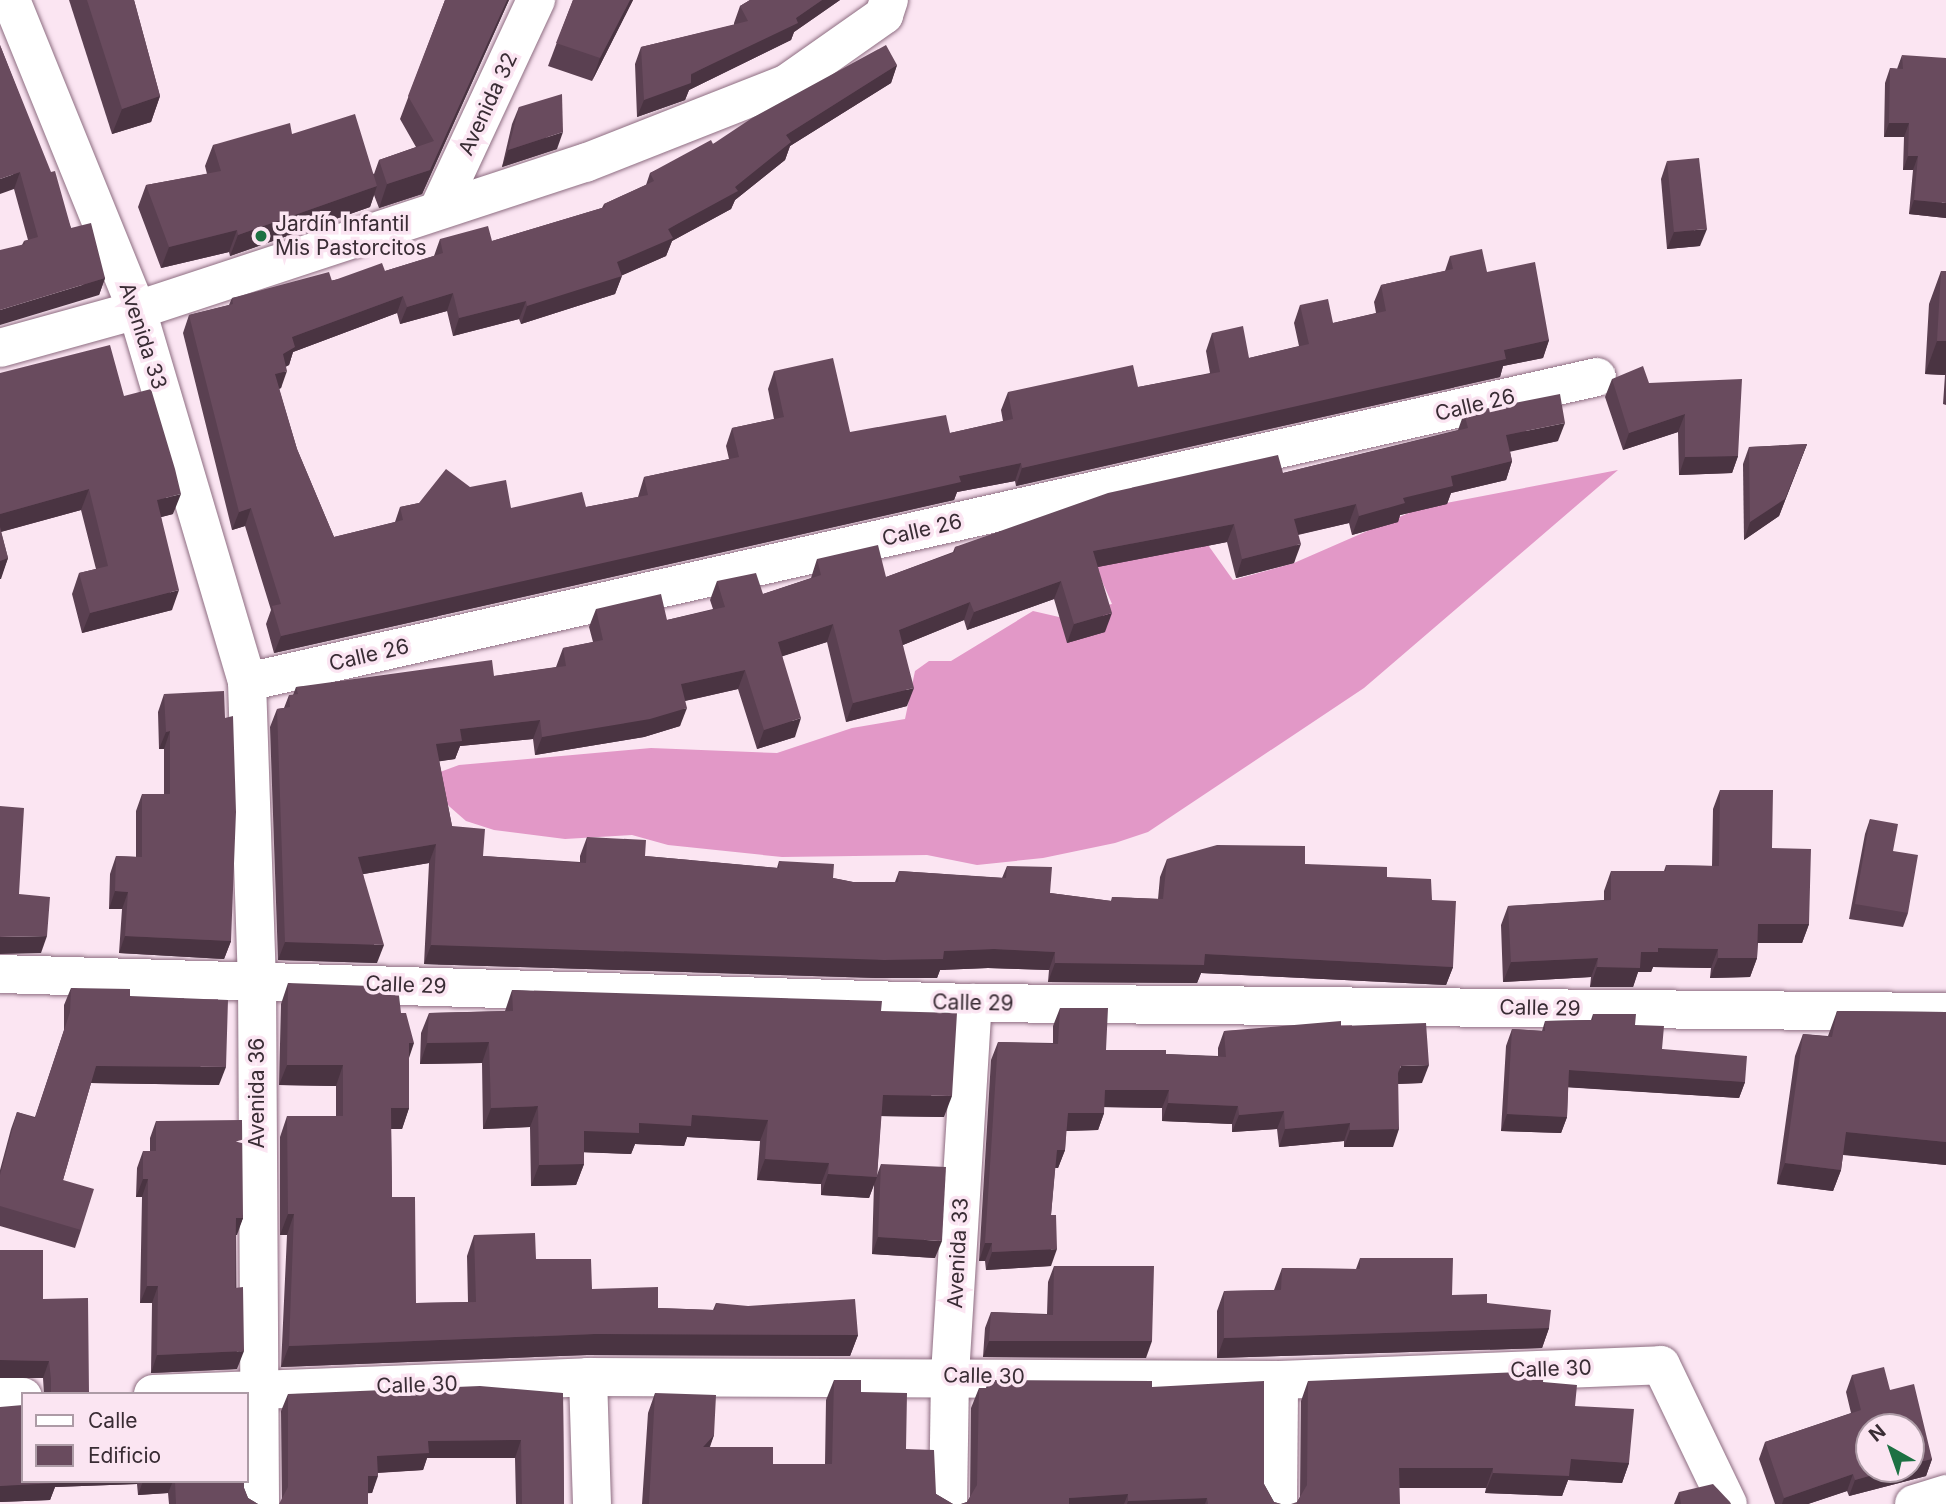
<!DOCTYPE html>
<html>
<head>
<meta charset="utf-8">
<style>
  body { margin:0 }
  #map { position:relative; width:1946px; height:1504px; overflow:hidden; background:#fbe5f2; font-family:Inter,sans-serif }
  div>[style] { position:absolute }
  .forest>* { inset:0; background:#e298c7 }
  .roads { filter:drop-shadow(0 0 2px #8d6d81) drop-shadow(0 0 2px #8d6d81) }
  .minor>* { height:38px; margin:-19px; padding:0 19px; transform-origin:19px; border-radius:19px; background:#fff }
  .wall>* { inset:0; background:#5a4051 }
  .shaded-wall>* { inset:0; background:#4a3442 }
  .building>* { inset:0; background:#694b5e }
  .dots>* { width:19px; height:19px; translate:-50% -50%; box-sizing:border-box; border:4px solid #fbe5f2; border-radius:50% }
  span { translate:-50% -50%; white-space:nowrap; text-align:center; line-height:1.15; -webkit-text-stroke:7px #fbe5f2; paint-order:stroke }
  .street-label { font-size:21px; color:#392c34 }
  .poi-label { font-size:21px; color:#392c34 }
  .left { translate:0 -50%; text-align:left }
  .legend { position:absolute; left:21px; top:1392px; width:228px; height:91px; box-sizing:border-box; background:#fbe5f2; border:2px solid #ad9ba6; margin:0; padding:9px 12px; list-style:none; font-size:21px; color:#392c34 }
  .legend li { display:flex; align-items:center; gap:14px; height:35px }
  .legend b { width:35px; border:2px solid #ad9ba6 }
  .north { position:absolute; left:1855px; top:1413px; width:70px; height:70px; box-sizing:border-box; background:#fbe5f2; border:2px solid #ad9ba6; border-radius:50%; rotate:320deg; font-size:19px; font-weight:700; line-height:28px; text-align:center; color:#392c34 }
  .north::after { content:''; display:block; margin:auto; width:24px; height:32px; background:#1d7143; clip-path:polygon(50% 0,100% 100%,50% 72%,0 100%) }
</style>
</head>
<body>
<div id="map">
  <div class="forest">
    <div style="clip-path:polygon(1618px 470px,1364px 688px,1148px 832px,1115px 843px,1043px 858px,977px 865px,927px 855px,782px 857px,668px 845px,632px 835px,565px 839px,494px 830px,466px 821px,434px 793px,432px 775px,459px 765px,651px 748px,777px 753px,852px 728px,905px 719px,915px 671px,929px 661px,951px 661px,1033px 611px,1059px 617px,1112px 604px,1092px 558px,1208px 545px,1233px 580px,1294px 563px,1420px 508px)"></div>
  </div>
  <div class="roads">
    <div class="minor">
      <div style="left:11px;top:0;width:335px;rotate:67.9deg"></div>
      <div style="left:137px;top:310px;width:388px;rotate:73.5deg"></div>
      <div style="left:247px;top:682px;width:298px;rotate:88.1deg"></div>
      <div style="left:257px;top:980px;width:524px;rotate:89.67deg"></div>
      <div style="left:439px;top:208px;width:230px;rotate:-65deg"></div>
      <div style="left:0;top:348px;width:142px;rotate:-15.5deg"></div>
      <div style="left:137px;top:310px;width:472px;rotate:-18.2deg"></div>
      <div style="left:585px;top:163px;width:216px;rotate:-21.5deg"></div>
      <div style="left:786px;top:84px;width:120px;rotate:-35.1deg"></div>
      <div style="left:884px;top:15px;width:16px;rotate:-72deg"></div>
      <div style="left:247px;top:682px;width:1384px;rotate:-12.73deg"></div>
      <div style="left:0;top:974px;width:973px;rotate:1.71deg"></div>
      <div style="left:973px;top:1003px;width:973px;rotate:0.53deg"></div>
      <div style="left:588px;top:1377px;width:127px;rotate:88.2deg"></div>
      <div style="left:153px;top:1394px;width:435px;rotate:-2.2deg"></div>
      <div style="left:588px;top:1377px;width:691px;rotate:0.25deg"></div>
      <div style="left:1279px;top:1380px;width:382px;rotate:-2.2deg"></div>
      <div style="left:1661px;top:1365px;width:154px;rotate:64.3deg"></div>
      <div style="left:0;top:1397px;width:23px"></div>
      <div style="left:948px;top:1504px;width:129px;rotate:-89.1deg"></div>
      <div style="left:950px;top:1375px;width:373px;rotate:-86.5deg"></div>
      <div style="left:1278px;top:1504px;width:124px;rotate:-89.5deg"></div>
      <div style="left:1914px;top:1504px;width:34px;rotate:-17deg"></div>
    </div>
  </div>
  <div class="wall">
    <div style="clip-path:polygon(69px 0,134px 0,160px 96px,151px 122px,112px 134px)"></div>
    <div style="clip-path:polygon(445px 0,509px 0,422px 194px,379px 208px,374px 195px,370px 207px,230px 256px,229px 252px,161px 268px,138px 207px,146px 185px,207px 174px,205px 166px,213px 145px,292px 134px,374px 174px,379px 160px,416px 147px,400px 119px)"></div>
    <div style="clip-path:polygon(573px 0,633px 0,592px 81px,548px 66px)"></div>
    <div style="clip-path:polygon(750px 0,840px 0,794px 32px,791px 40px,689px 90px,685px 100px,637px 117px,635px 64px,641px 47px,734px 25px,734px 23px,740px 6px)"></div>
    <div style="clip-path:polygon(0 45px,71px 228px,105px 278px,99px 295px,22px 245px,24px 241px,28px 240px,14px 189px)"></div>
    <div style="clip-path:polygon(1902px 55px,1946px 218px,1909px 214px,1913px 170px,1903px 170px,1904px 137px,1884px 137px,1885px 83px,1890px 68px,1897px 69px)"></div>
    <div style="clip-path:polygon(897px 65px,891px 83px,790px 146px,785px 160px,735px 200px,731px 209px,672px 241px,666px 256px,622px 275px,615px 294px,521px 324px,519px 319px,453px 336px,447px 311px,400px 324px,397px 313px,293px 352px,289px 365px,286px 366px,281px 388px,279px 389px,297px 449px,334px 537px,395px 522px,400px 507px,419px 503px,470px 487px,511px 508px,586px 507px,638px 497px,644px 477px,729px 459px,726px 446px,732px 428px,774px 419px,768px 389px,774px 371px,850px 432px,950px 433px,1003px 421px,1001px 410px,1008px 392px,1138px 387px,1210px 373px,1206px 351px,1212px 333px,1249px 358px,1299px 346px,1294px 323px,1300px 305px,1333px 323px,1376px 313px,1374px 302px,1381px 285px,1445px 271px,1450px 256px,1487px 272px,1549px 340px,1543px 358px,1503px 366px,1500px 377px,1016px 486px,1015px 481px,957px 492px,954px 500px,274px 653px,266px 624px,271px 610px,245px 526px,232px 530px,183px 333px,189px 315px,229px 305px,232px 298px,385px 271px,434px 256px,440px 239px,492px 241px,602px 208px,604px 204px,646px 185px,650px 173px,713px 144px)"></div>
    <div style="clip-path:polygon(519px 107px,557px 149px,502px 167px,512px 124px)"></div>
    <div style="clip-path:polygon(1667px 161px,1700px 246px,1667px 249px,1661px 179px)"></div>
    <div style="clip-path:polygon(1941px 271px,1946px 271px,1946px 405px,1943px 404px,1945px 375px,1925px 374px,1929px 304px)"></div>
    <div style="clip-path:polygon(0 373px,124px 396px,173px 514px,161px 517px,172px 610px,82px 633px,72px 594px,79px 573px,96px 569px,81px 510px,1px 532px,8px 558px,0 579px)"></div>
    <div style="clip-path:polygon(1612px 379px,1649px 383px,1738px 456px,1732px 473px,1679px 475px,1678px 432px,1623px 450px,1605px 397px)"></div>
    <div style="clip-path:polygon(1464px 413px,1558px 441px,1510px 451px,1512px 461px,1506px 480px,1451px 493px,1447px 504px,1400px 515px,1398px 522px,1352px 535px,1349px 523px,1298px 535px,1294px 563px,1236px 578px,1227px 542px,1098px 567px,1105px 632px,1067px 643px,1054px 599px,967px 630px,964px 620px,903px 645px,907px 706px,846px 722px,827px 642px,782px 656px,795px 737px,757px 749px,738px 689px,685px 701px,680px 726px,644px 737px,535px 755px,533px 739px,460px 746px,455px 759px,439px 761px,452px 826px,483px 856px,580px 862px,580px 856px,587px 837px,645px 856px,777px 868px,779px 861px,833px 878px,853px 882px,895px 882px,899px 871px,1002px 878px,1007px 866px,1050px 893px,1111px 901px,1112px 897px,1158px 899px,1160px 877px,1167px 859px,1305px 864px,1387px 877px,1432px 900px,1453px 967px,1446px 985px,1201px 973px,1197px 983px,1048px 982px,1049px 970px,988px 968px,940px 970px,937px 978px,877px 978px,424px 964px,429px 863px,363px 874px,377px 963px,278px 960px,270px 727px,277px 709px,284px 708px,289px 695px,293px 695px,296px 687px,494px 676px,556px 667px,563px 648px,593px 642px,589px 627px,596px 609px,667px 620px,713px 609px,710px 600px,717px 581px,763px 594px,811px 578px,817px 559px,886px 577px,953px 552px,955px 547px,1283px 473px,1458px 430px)"></div>
    <div style="clip-path:polygon(1807px 444px,1779px 516px,1744px 540px,1743px 464px,1749px 447px)"></div>
    <div style="clip-path:polygon(164px 694px,231px 941px,224px 959px,119px 953px,122px 909px,109px 909px,110px 874px,116px 856px,136px 857px,136px 811px,142px 794px,164px 794px,164px 749px,159px 749px,158px 712px)"></div>
    <div style="clip-path:polygon(1720px 790px,1772px 848px,1809px 924px,1802px 943px,1758px 943px,1757px 958px,1750px 977px,1710px 978px,1711px 968px,1653px 967px,1651px 972px,1638px 972px,1633px 987px,1590px 987px,1591px 977px,1503px 982px,1501px 925px,1508px 906px,1604px 900px,1604px 891px,1611px 871px,1664px 871px,1666px 865px,1712px 866px,1713px 809px)"></div>
    <div style="clip-path:polygon(1870px 819px,1893px 851px,1908px 913px,1903px 927px,1849px 919px,1865px 834px)"></div>
    <div style="clip-path:polygon(288px 983px,401px 1013px,409px 1058px,409px 1108px,402px 1129px,391px 1129px,392px 1197px,416px 1303px,468px 1302px,467px 1256px,474px 1235px,536px 1259px,592px 1289px,658px 1308px,713px 1310px,716px 1303px,858px 1335px,850px 1356px,587px 1355px,281px 1367px,287px 1235px,280px 1235px,280px 1137px,287px 1116px,336px 1116px,336px 1086px,279px 1085px,281px 1004px)"></div>
    <div style="clip-path:polygon(71px 988px,130px 996px,219px 1085px,91px 1083px,63px 1180px,81px 1230px,75px 1248px,0 1226px,0 1170px,11px 1129px,17px 1112px,35px 1117px,64px 1030px,64px 1005px)"></div>
    <div style="clip-path:polygon(512px 990px,881px 1011px,944px 1117px,881px 1116px,877px 1175px,881px 1164px,935px 1258px,872px 1254px,874px 1184px,869px 1198px,821px 1195px,821px 1184px,757px 1180px,760px 1141px,687px 1137px,684px 1146px,635px 1144px,631px 1154px,584px 1152px,584px 1164px,576px 1185px,531px 1186px,530px 1127px,483px 1129px,482px 1063px,420px 1064px,421px 1033px,429px 1013px,505px 1011px)"></div>
    <div style="clip-path:polygon(1060px 1008px,1106px 1050px,1166px 1054px,1218px 1056px,1218px 1048px,1224px 1031px,1341px 1026px,1422px 1083px,1398px 1084px,1393px 1147px,1344px 1147px,1344px 1141px,1279px 1147px,1277px 1129px,1232px 1132px,1232px 1124px,1162px 1121px,1162px 1108px,1104px 1107px,1104px 1113px,1098px 1130px,1066px 1131px,1065px 1150px,1058px 1168px,1055px 1168px,1051px 1215px,1051px 1266px,986px 1270px,985px 1261px,979px 1261px,991px 1060px,998px 1042px,1053px 1043px,1053px 1026px)"></div>
    <div style="clip-path:polygon(1837px 1011px,1946px 1012px,1946px 1165px,1843px 1155px,1841px 1170px,1833px 1191px,1777px 1184px,1795px 1056px,1803px 1034px,1828px 1036px)"></div>
    <div style="clip-path:polygon(1593px 1014px,1635px 1025px,1662px 1049px,1745px 1082px,1739px 1098px,1568px 1087px,1567px 1117px,1561px 1133px,1501px 1131px,1506px 1046px,1512px 1029px,1542px 1031px,1545px 1021px,1591px 1020px)"></div>
    <div style="clip-path:polygon(156px 1121px,243px 1218px,236px 1235px,237px 1369px,151px 1373px,152px 1303px,140px 1303px,142px 1197px,136px 1197px,137px 1168px,143px 1151px,150px 1151px,150px 1138px)"></div>
    <div style="clip-path:polygon(0 1250px,43px 1299px,89px 1394px,44px 1394px,43px 1378px,0 1378px)"></div>
    <div style="clip-path:polygon(1360px 1258px,1452px 1295px,1487px 1303px,1549px 1328px,1542px 1348px,1217px 1358px,1217px 1311px,1224px 1291px,1274px 1290px,1282px 1268px,1356px 1269px)"></div>
    <div style="clip-path:polygon(1054px 1266px,1146px 1358px,983px 1357px,985px 1328px,991px 1312px,1047px 1314px,1048px 1282px)"></div>
    <div style="clip-path:polygon(1852px 1375px,1890px 1390px,1932px 1459px,1926px 1476px,1849px 1496px,1847px 1491px,1808px 1504px,1775px 1504px,1759px 1459px,1765px 1442px,1851px 1413px,1846px 1392px)"></div>
    <div style="clip-path:polygon(834px 1380px,861px 1392px,906px 1449px,936px 1494px,953px 1504px,642px 1504px,648px 1413px,655px 1393px,714px 1435px,710px 1447px,773px 1464px,825px 1464px,826px 1400px)"></div>
    <div style="clip-path:polygon(988px 1380px,1152px 1387px,1264px 1484px,1274px 1502px,1281px 1504px,961px 1504px,967px 1502px,970px 1497px,971px 1408px,979px 1388px,986px 1388px)"></div>
    <div style="clip-path:polygon(1308px 1381px,1543px 1382px,1575px 1406px,1629px 1463px,1622px 1483px,1568px 1480px,1562px 1496px,1485px 1493px,1486px 1488px,1399px 1488px,1297px 1502px,1300px 1497px,1301px 1401px)"></div>
    <div style="clip-path:polygon(563px 1393px,564px 1504px,516px 1504px,515px 1458px,427px 1458px,423px 1470px,378px 1473px,372px 1493px,282px 1498px,281px 1411px,288px 1394px)"></div>
    <div style="clip-path:polygon(0 1407px,23px 1481px,244px 1481px,244px 1488px,248px 1498px,258px 1504px,169px 1504px,168px 1493px,138px 1495px,137px 1484px,55px 1487px,50px 1500px,0 1502px)"></div>
    <div style="clip-path:polygon(1679px 1492px,1731px 1504px,1674px 1504px)"></div>
  </div>
  <div class="shaded-wall">
    <div style="clip-path:polygon(507px 0,509px 0,422px 194px,379px 208px,387px 184px,430px 170px)"></div>
    <div style="clip-path:polygon(630px 0,633px 0,592px 81px,600px 58px)"></div>
    <div style="clip-path:polygon(822px 0,840px 0,794px 32px,791px 40px,689px 90px,685px 100px,637px 117px,644px 100px,796px 18px)"></div>
    <div style="clip-path:polygon(897px 65px,891px 83px,790px 146px,785px 160px,735px 200px,731px 209px,672px 241px,666px 256px,614px 279px,622px 276px,615px 294px,521px 324px,527px 306px,617px 262px,735px 187px,786px 135px)"></div>
    <div style="clip-path:polygon(160px 96px,151px 122px,112px 134px,122px 109px)"></div>
    <div style="clip-path:polygon(1889px 123px,1909px 123px,1904px 137px,1884px 137px)"></div>
    <div style="clip-path:polygon(563px 132px,557px 149px,502px 167px,508px 150px)"></div>
    <div style="clip-path:polygon(1908px 156px,1918px 156px,1913px 170px,1903px 170px)"></div>
    <div style="clip-path:polygon(20px 172px,14px 189px,0 194px,0 179px)"></div>
    <div style="clip-path:polygon(377px 186px,370px 207px,230px 256px,238px 235px)"></div>
    <div style="clip-path:polygon(1914px 200px,1946px 203px,1946px 218px,1909px 214px)"></div>
    <div style="clip-path:polygon(1707px 229px,1700px 246px,1667px 249px,1674px 232px)"></div>
    <div style="clip-path:polygon(237px 230px,229px 252px,161px 268px,169px 247px)"></div>
    <div style="clip-path:polygon(105px 278px,99px 295px,0 325px,0 310px)"></div>
    <div style="clip-path:polygon(453px 293px,447px 311px,400px 324px,407px 307px)"></div>
    <div style="clip-path:polygon(403px 296px,397px 313px,293px 352px,289px 365px,277px 372px,283px 354px,292px 337px)"></div>
    <div style="clip-path:polygon(526px 301px,519px 319px,453px 336px,459px 318px)"></div>
    <div style="clip-path:polygon(1549px 340px,1543px 358px,1503px 366px,1500px 377px,1016px 486px,1022px 468px,1504px 350px)"></div>
    <div style="clip-path:polygon(1937px 341px,1946px 341px,1946px 372px,1945px 375px,1925px 374px)"></div>
    <div style="clip-path:polygon(287px 371px,281px 388px,269px 392px,275px 374px)"></div>
    <div style="clip-path:polygon(1685px 414px,1678px 432px,1623px 450px,1629px 433px)"></div>
    <div style="clip-path:polygon(1565px 423px,1558px 441px,1500px 454px,1506px 435px)"></div>
    <div style="clip-path:polygon(1807px 444px,1779px 516px,1744px 540px,1750px 522px)"></div>
    <div style="clip-path:polygon(1738px 456px,1732px 473px,1679px 475px,1685px 457px)"></div>
    <div style="clip-path:polygon(1512px 461px,1506px 480px,1451px 493px,1447px 504px,1400px 515px,1398px 522px,1352px 535px,1359px 516px,1403px 498px,1451px 476px)"></div>
    <div style="clip-path:polygon(1021px 463px,1015px 481px,957px 492px,954px 500px,274px 653px,281px 636px,959px 476px)"></div>
    <div style="clip-path:polygon(89px 489px,81px 510px,0 532px,0 514px)"></div>
    <div style="clip-path:polygon(181px 494px,173px 514px,150px 520px,157px 500px)"></div>
    <div style="clip-path:polygon(1356px 504px,1349px 523px,1287px 537px,1294px 519px)"></div>
    <div style="clip-path:polygon(251px 508px,245px 526px,232px 530px,239px 512px)"></div>
    <div style="clip-path:polygon(1234px 524px,1227px 542px,1087px 569px,1093px 551px)"></div>
    <div style="clip-path:polygon(1301px 544px,1294px 563px,1236px 578px,1242px 559px)"></div>
    <div style="clip-path:polygon(8px 558px,1px 579px,0 579px,0 561px)"></div>
    <div style="clip-path:polygon(1061px 581px,1054px 599px,967px 630px,974px 612px)"></div>
    <div style="clip-path:polygon(179px 590px,172px 610px,82px 633px,90px 613px)"></div>
    <div style="clip-path:polygon(970px 602px,964px 620px,893px 649px,899px 630px)"></div>
    <div style="clip-path:polygon(1112px 613px,1105px 632px,1067px 643px,1074px 624px)"></div>
    <div style="clip-path:polygon(833px 624px,827px 642px,771px 660px,778px 642px)"></div>
    <div style="clip-path:polygon(745px 670px,738px 689px,675px 703px,681px 684px)"></div>
    <div style="clip-path:polygon(914px 688px,907px 706px,846px 722px,853px 703px)"></div>
    <div style="clip-path:polygon(687px 708px,680px 726px,644px 737px,535px 755px,542px 737px)"></div>
    <div style="clip-path:polygon(801px 718px,795px 737px,757px 749px,764px 730px)"></div>
    <div style="clip-path:polygon(540px 720px,533px 739px,460px 746px,455px 759px,429px 763px,436px 744px,460px 729px)"></div>
    <div style="clip-path:polygon(170px 731px,164px 749px,159px 749px,166px 732px)"></div>
    <div style="clip-path:polygon(436px 844px,429px 863px,352px 876px,358px 857px)"></div>
    <div style="clip-path:polygon(115px 891px,128px 892px,122px 909px,109px 909px)"></div>
    <div style="clip-path:polygon(1758px 924px,1809px 924px,1802px 943px,1751px 943px)"></div>
    <div style="clip-path:polygon(47px 936px,41px 953px,0 954px,0 937px)"></div>
    <div style="clip-path:polygon(125px 936px,231px 941px,224px 959px,119px 953px)"></div>
    <div style="clip-path:polygon(285px 942px,384px 945px,377px 963px,278px 960px)"></div>
    <div style="clip-path:polygon(431px 945px,944px 951px,994px 949px,1055px 952px,1049px 970px,988px 968px,940px 970px,937px 978px,877px 978px,424px 964px)"></div>
    <div style="clip-path:polygon(1658px 948px,1718px 949px,1711px 968px,1653px 967px,1651px 972px,1638px 972px,1633px 987px,1590px 987px,1597px 967px,1641px 952px)"></div>
    <div style="clip-path:polygon(1205px 954px,1453px 967px,1446px 985px,1201px 973px,1197px 983px,1048px 982px,1055px 963px)"></div>
    <div style="clip-path:polygon(1598px 958px,1591px 977px,1503px 982px,1511px 962px)"></div>
    <div style="clip-path:polygon(1718px 958px,1757px 958px,1750px 977px,1710px 978px)"></div>
    <div style="clip-path:polygon(489px 1042px,482px 1063px,420px 1064px,427px 1043px)"></div>
    <div style="clip-path:polygon(409px 1043px,414px 1043px,407px 1064px)"></div>
    <div style="clip-path:polygon(287px 1065px,343px 1065px,336px 1086px,279px 1085px)"></div>
    <div style="clip-path:polygon(1429px 1065px,1422px 1083px,1394px 1084px,1401px 1066px)"></div>
    <div style="clip-path:polygon(96px 1066px,226px 1067px,219px 1085px,90px 1083px)"></div>
    <div style="clip-path:polygon(1569px 1070px,1745px 1082px,1739px 1098px,1563px 1087px)"></div>
    <div style="clip-path:polygon(1105px 1090px,1169px 1090px,1162px 1108px,1098px 1107px)"></div>
    <div style="clip-path:polygon(883px 1095px,952px 1096px,944px 1117px,875px 1116px)"></div>
    <div style="clip-path:polygon(1168px 1103px,1238px 1106px,1232px 1124px,1162px 1121px)"></div>
    <div style="clip-path:polygon(538px 1106px,530px 1127px,483px 1129px,491px 1108px)"></div>
    <div style="clip-path:polygon(391px 1108px,409px 1108px,402px 1129px,383px 1129px)"></div>
    <div style="clip-path:polygon(1284px 1111px,1277px 1129px,1232px 1132px,1239px 1115px)"></div>
    <div style="clip-path:polygon(1068px 1113px,1104px 1113px,1098px 1130px,1062px 1131px)"></div>
    <div style="clip-path:polygon(1507px 1114px,1567px 1117px,1561px 1133px,1501px 1131px)"></div>
    <div style="clip-path:polygon(692px 1115px,768px 1120px,760px 1141px,687px 1137px,684px 1146px,635px 1144px,631px 1154px,576px 1152px,584px 1131px)"></div>
    <div style="clip-path:polygon(1350px 1123px,1344px 1141px,1279px 1147px,1285px 1129px)"></div>
    <div style="clip-path:polygon(1399px 1129px,1393px 1147px,1344px 1147px,1350px 1130px)"></div>
    <div style="clip-path:polygon(1846px 1132px,1946px 1142px,1946px 1165px,1838px 1154px)"></div>
    <div style="clip-path:polygon(1057px 1150px,1065px 1150px,1058px 1168px,1050px 1167px)"></div>
    <div style="clip-path:polygon(765px 1159px,829px 1163px,821px 1184px,757px 1180px)"></div>
    <div style="clip-path:polygon(1785px 1163px,1841px 1170px,1833px 1191px,1777px 1184px)"></div>
    <div style="clip-path:polygon(584px 1164px,576px 1185px,531px 1186px,539px 1165px)"></div>
    <div style="clip-path:polygon(828px 1174px,877px 1177px,869px 1198px,821px 1195px)"></div>
    <div style="clip-path:polygon(143px 1179px,148px 1179px,142px 1197px,136px 1197px)"></div>
    <div style="clip-path:polygon(288px 1214px,294px 1214px,287px 1235px,280px 1235px)"></div>
    <div style="clip-path:polygon(236px 1218px,243px 1218px,237px 1235px,229px 1235px)"></div>
    <div style="clip-path:polygon(878px 1237px,942px 1241px,935px 1258px,872px 1254px)"></div>
    <div style="clip-path:polygon(985px 1243px,992px 1243px,985px 1261px,979px 1261px)"></div>
    <div style="clip-path:polygon(1057px 1249px,1051px 1266px,986px 1270px,992px 1252px)"></div>
    <div style="clip-path:polygon(147px 1286px,158px 1286px,152px 1303px,140px 1303px)"></div>
    <div style="clip-path:polygon(1549px 1328px,1542px 1348px,1217px 1358px,1224px 1338px)"></div>
    <div style="clip-path:polygon(595px 1334px,858px 1335px,850px 1356px,587px 1355px,281px 1367px,289px 1346px)"></div>
    <div style="clip-path:polygon(989px 1341px,1152px 1341px,1146px 1358px,983px 1357px)"></div>
    <div style="clip-path:polygon(244px 1351px,237px 1369px,151px 1373px,157px 1355px)"></div>
    <div style="clip-path:polygon(0 1360px,49px 1361px,43px 1378px,0 1378px)"></div>
    <div style="clip-path:polygon(714px 1435px,706px 1455px,703px 1447px)"></div>
    <div style="clip-path:polygon(521px 1440px,515px 1458px,427px 1458px,423px 1470px,371px 1473px,377px 1456px,428px 1441px)"></div>
    <div style="clip-path:polygon(1571px 1459px,1629px 1463px,1622px 1483px,1568px 1480px,1562px 1496px,1485px 1493px,1493px 1473px)"></div>
    <div style="clip-path:polygon(1932px 1459px,1926px 1476px,1849px 1496px,1855px 1480px,1894px 1469px,1911px 1469px,1911px 1464px)"></div>
    <div style="clip-path:polygon(1399px 1468px,1493px 1468px,1486px 1488px,1391px 1488px)"></div>
    <div style="clip-path:polygon(1853px 1474px,1847px 1491px,1808px 1504px,1782px 1504px,1784px 1498px)"></div>
    <div style="clip-path:polygon(368px 1476px,378px 1476px,372px 1493px,361px 1493px)"></div>
    <div style="clip-path:polygon(52px 1481px,138px 1481px,137px 1484px,55px 1487px,50px 1500px,0 1502px,0 1486px)"></div>
    <div style="clip-path:polygon(143px 1481px,173px 1481px,168px 1493px,138px 1495px)"></div>
    <div style="clip-path:polygon(1128px 1494px,1124px 1504px,1067px 1504px,1069px 1498px)"></div>
    <div style="clip-path:polygon(1207px 1498px,1205px 1504px,1127px 1504px,1128px 1501px)"></div>
  </div>
  <div class="building">
    <div style="clip-path:polygon(87px 0,134px 0,160px 96px,122px 109px)"></div>
    <div style="clip-path:polygon(445px 0,507px 0,430px 170px,387px 184px,379px 160px,434px 141px,408px 96px)"></div>
    <div style="clip-path:polygon(573px 0,630px 0,600px 58px,556px 43px)"></div>
    <div style="clip-path:polygon(750px 0,822px 0,796px 18px,798px 23px,691px 74px,691px 83px,644px 100px,641px 47px,748px 21px,740px 6px)"></div>
    <div style="clip-path:polygon(0 45px,51px 172px,55px 171px,71px 228px,91px 223px,105px 278px,0 310px,0 250px,25px 244px,24px 241px,38px 237px,20px 172px,0 179px)"></div>
    <div style="clip-path:polygon(886px 45px,897px 65px,786px 135px,791px 142px,735px 187px,738px 191px,668px 229px,673px 238px,617px 262px,622px 276px,527px 306px,526px 301px,459px 318px,453px 293px,407px 307px,403px 296px,292px 337px,295px 347px,283px 354px,287px 371px,275px 374px,297px 449px,334px 537px,403px 520px,400px 507px,419px 503px,446px 469px,470px 487px,506px 480px,511px 508px,582px 492px,586px 507px,648px 495px,644px 477px,739px 457px,732px 428px,784px 417px,774px 371px,833px 358px,850px 432px,946px 415px,950px 433px,1013px 419px,1008px 392px,1133px 365px,1138px 387px,1220px 372px,1212px 333px,1243px 326px,1249px 358px,1309px 344px,1300px 305px,1328px 299px,1333px 323px,1386px 311px,1381px 285px,1453px 269px,1450px 256px,1482px 249px,1487px 272px,1535px 262px,1549px 340px,1504px 350px,1506px 359px,1022px 468px,1021px 463px,959px 476px,961px 482px,281px 636px,272px 606px,281px 604px,251px 508px,239px 512px,189px 315px,233px 304px,232px 298px,329px 272px,332px 281px,382px 263px,385px 271px,443px 253px,440px 239px,488px 226px,492px 241px,605px 207px,604px 204px,654px 181px,650px 173px,711px 140px,713px 144px,752px 118px)"></div>
    <div style="clip-path:polygon(1902px 55px,1946px 58px,1946px 203px,1914px 200px,1918px 156px,1908px 156px,1909px 123px,1889px 123px,1890px 68px,1903px 69px)"></div>
    <div style="clip-path:polygon(562px 94px,563px 132px,508px 150px,519px 107px)"></div>
    <div style="clip-path:polygon(355px 114px,377px 186px,238px 235px,237px 230px,169px 247px,146px 185px,221px 171px,213px 145px,290px 123px,292px 134px)"></div>
    <div style="clip-path:polygon(1699px 158px,1707px 229px,1674px 232px,1667px 161px)"></div>
    <div style="clip-path:polygon(1941px 271px,1946px 271px,1946px 341px,1937px 341px)"></div>
    <div style="clip-path:polygon(110px 345px,124px 396px,151px 389px,175px 469px,181px 494px,157px 500px,179px 590px,90px 613px,79px 573px,108px 566px,89px 489px,0 514px,0 373px)"></div>
    <div style="clip-path:polygon(1643px 366px,1649px 383px,1742px 379px,1738px 456px,1685px 457px,1685px 414px,1629px 433px,1612px 379px)"></div>
    <div style="clip-path:polygon(1560px 394px,1565px 423px,1506px 435px,1512px 461px,1451px 476px,1453px 486px,1403px 498px,1405px 503px,1359px 516px,1356px 504px,1294px 519px,1301px 544px,1242px 559px,1234px 524px,1093px 551px,1112px 613px,1074px 624px,1061px 581px,974px 612px,970px 602px,899px 630px,914px 688px,853px 703px,833px 624px,778px 642px,801px 718px,764px 730px,745px 670px,681px 684px,687px 708px,650px 719px,542px 737px,540px 720px,460px 729px,462px 741px,436px 744px,452px 826px,485px 829px,483px 856px,586px 863px,587px 837px,646px 840px,645px 856px,779px 868px,779px 861px,834px 864px,833px 878px,853px 882px,898px 882px,899px 871px,1006px 878px,1007px 866px,1052px 867px,1050px 893px,1112px 901px,1112px 897px,1163px 899px,1167px 859px,1217px 845px,1305px 846px,1305px 864px,1387px 867px,1387px 877px,1431px 879px,1432px 900px,1456px 901px,1453px 967px,1205px 954px,1204px 965px,1055px 963px,1055px 952px,994px 949px,944px 951px,943px 959px,884px 960px,431px 945px,436px 844px,358px 857px,384px 945px,285px 942px,277px 709px,290px 707px,289px 695px,298px 694px,296px 687px,492px 660px,494px 676px,566px 666px,563px 648px,603px 640px,596px 609px,661px 594px,667px 620px,725px 607px,717px 581px,756px 573px,763px 594px,821px 575px,817px 559px,878px 545px,886px 577px,955px 552px,955px 547px,1108px 493px,1278px 455px,1283px 473px,1468px 428px,1464px 413px)"></div>
    <div style="clip-path:polygon(1807px 444px,1785px 499px,1750px 522px,1749px 447px)"></div>
    <div style="clip-path:polygon(0 527px,8px 558px,0 561px)"></div>
    <div style="clip-path:polygon(224px 691px,225px 718px,233px 716px,236px 812px,231px 941px,125px 936px,128px 892px,115px 891px,116px 856px,142px 857px,142px 794px,170px 794px,170px 731px,166px 732px,164px 694px)"></div>
    <div style="clip-path:polygon(1720px 790px,1773px 790px,1772px 848px,1811px 849px,1809px 924px,1758px 924px,1757px 958px,1718px 958px,1718px 949px,1658px 948px,1658px 952px,1641px 952px,1640px 968px,1597px 967px,1598px 958px,1511px 962px,1508px 906px,1611px 900px,1611px 871px,1666px 871px,1666px 865px,1719px 866px)"></div>
    <div style="clip-path:polygon(0 806px,24px 808px,19px 894px,50px 897px,47px 936px,0 937px)"></div>
    <div style="clip-path:polygon(1870px 819px,1898px 824px,1893px 851px,1918px 855px,1908px 913px,1855px 904px)"></div>
    <div style="clip-path:polygon(288px 983px,398px 987px,401px 1013px,406px 1013px,414px 1043px,409px 1043px,409px 1108px,391px 1108px,392px 1197px,415px 1197px,416px 1303px,476px 1302px,474px 1235px,535px 1233px,536px 1259px,591px 1259px,592px 1289px,658px 1287px,658px 1308px,715px 1310px,716px 1303px,748px 1306px,855px 1299px,858px 1335px,595px 1334px,289px 1346px,294px 1214px,288px 1214px,287px 1116px,343px 1116px,343px 1065px,287px 1065px)"></div>
    <div style="clip-path:polygon(71px 988px,130px 989px,130px 996px,228px 1000px,226px 1067px,96px 1066px,63px 1180px,94px 1189px,81px 1230px,0 1206px,0 1175px,17px 1112px,35px 1118px,70px 1012px)"></div>
    <div style="clip-path:polygon(512px 990px,882px 1001px,881px 1011px,957px 1013px,952px 1096px,883px 1095px,877px 1177px,828px 1174px,829px 1163px,765px 1159px,768px 1120px,692px 1115px,691px 1126px,639px 1123px,639px 1133px,584px 1131px,584px 1164px,539px 1165px,538px 1106px,491px 1108px,489px 1042px,427px 1043px,429px 1013px,513px 1011px)"></div>
    <div style="clip-path:polygon(1060px 1008px,1108px 1008px,1106px 1050px,1166px 1050px,1166px 1054px,1226px 1057px,1224px 1031px,1341px 1021px,1341px 1026px,1426px 1023px,1429px 1065px,1401px 1066px,1398px 1072px,1399px 1129px,1350px 1130px,1350px 1123px,1285px 1129px,1284px 1111px,1239px 1115px,1238px 1106px,1168px 1103px,1169px 1090px,1105px 1090px,1104px 1113px,1068px 1113px,1065px 1150px,1057px 1150px,1051px 1215px,1056px 1215px,1057px 1249px,992px 1252px,992px 1243px,985px 1243px,998px 1042px,1058px 1044px)"></div>
    <div style="clip-path:polygon(1837px 1011px,1946px 1012px,1946px 1142px,1846px 1132px,1841px 1170px,1785px 1163px,1803px 1034px,1832px 1037px)"></div>
    <div style="clip-path:polygon(1593px 1014px,1636px 1014px,1635px 1025px,1664px 1026px,1662px 1049px,1747px 1056px,1745px 1082px,1569px 1070px,1567px 1117px,1507px 1114px,1512px 1029px,1545px 1031px,1545px 1021px,1593px 1020px)"></div>
    <div style="clip-path:polygon(242px 1120px,243px 1218px,236px 1218px,235px 1288px,243px 1287px,244px 1351px,157px 1355px,158px 1286px,147px 1286px,148px 1179px,143px 1179px,143px 1151px,156px 1151px,156px 1121px)"></div>
    <div style="clip-path:polygon(881px 1164px,946px 1167px,942px 1241px,878px 1237px)"></div>
    <div style="clip-path:polygon(0 1250px,43px 1250px,43px 1299px,88px 1298px,89px 1394px,51px 1394px,51px 1379px,49px 1361px,0 1360px)"></div>
    <div style="clip-path:polygon(1360px 1258px,1453px 1258px,1452px 1295px,1487px 1294px,1487px 1303px,1551px 1310px,1549px 1328px,1224px 1338px,1224px 1291px,1281px 1290px,1282px 1268px,1360px 1269px)"></div>
    <div style="clip-path:polygon(1054px 1266px,1154px 1266px,1152px 1341px,989px 1341px,991px 1312px,1053px 1315px)"></div>
    <div style="clip-path:polygon(1884px 1367px,1890px 1390px,1914px 1384px,1932px 1459px,1911px 1464px,1911px 1427px,1869px 1427px,1869px 1469px,1894px 1469px,1855px 1480px,1853px 1474px,1784px 1498px,1765px 1442px,1861px 1410px,1852px 1375px)"></div>
    <div style="clip-path:polygon(1544px 1371px,1543px 1382px,1577px 1385px,1575px 1406px,1634px 1409px,1629px 1463px,1571px 1459px,1569px 1476px,1493px 1473px,1493px 1468px,1399px 1468px,1400px 1504px,1291px 1504px,1297px 1502px,1307px 1485px,1308px 1381px)"></div>
    <div style="clip-path:polygon(834px 1380px,861px 1380px,861px 1392px,907px 1393px,906px 1449px,934px 1450px,936px 1494px,953px 1504px,649px 1504px,655px 1393px,716px 1395px,714px 1435px,703px 1447px,773px 1447px,773px 1464px,832px 1464px)"></div>
    <div style="clip-path:polygon(988px 1380px,1152px 1381px,1152px 1387px,1264px 1381px,1264px 1484px,1274px 1502px,1281px 1504px,1208px 1504px,1207px 1498px,1128px 1501px,1128px 1494px,1069px 1498px,1069px 1504px,961px 1504px,967px 1502px,977px 1485px,979px 1388px,988px 1388px)"></div>
    <div style="clip-path:polygon(480px 1386px,563px 1393px,564px 1504px,522px 1504px,521px 1440px,428px 1441px,429px 1453px,377px 1456px,378px 1476px,368px 1476px,368px 1504px,279px 1504px,288px 1487px,288px 1394px)"></div>
    <div style="clip-path:polygon(23px 1405px,23px 1481px,57px 1481px,57px 1483px,0 1486px,0 1407px)"></div>
    <div style="clip-path:polygon(175px 1481px,244px 1481px,244px 1488px,248px 1498px,258px 1504px,176px 1504px)"></div>
    <div style="clip-path:polygon(1713px 1484px,1730px 1502px,1731px 1504px,1681px 1504px,1679px 1492px)"></div>
  </div>
  <div class="dots">
    <div style="left:261px;top:236px;background:#1d7143"></div>
  </div>
  <div class="street-label">
    <span style="left:488px;top:104px;rotate:-65deg">Avenida 32</span>
    <span style="left:143px;top:336px;rotate:72deg">Avenida 33</span>
    <span style="left:1475px;top:405px;rotate:-13deg">Calle 26</span>
    <span style="left:922px;top:530px;rotate:-13deg">Calle 26</span>
    <span style="left:369px;top:655px;rotate:-13deg">Calle 26</span>
    <span style="left:406px;top:985px;rotate:2deg">Calle 29</span>
    <span style="left:973px;top:1003px;rotate:1deg">Calle 29</span>
    <span style="left:1540px;top:1008px;rotate:1deg">Calle 29</span>
    <span style="left:257px;top:1093px;rotate:-90deg">Avenida 36</span>
    <span style="left:958px;top:1253px;rotate:-87deg">Avenida 33</span>
    <span style="left:1551px;top:1369px;rotate:-2deg">Calle 30</span>
    <span style="left:984px;top:1376px;rotate:1deg">Calle 30</span>
    <span style="left:417px;top:1385px;rotate:-2deg">Calle 30</span>
  </div>
  <div class="poi-label">
    <span class="left" style="left:275px;top:236px">Jardín Infantil<br>Mis Pastorcitos</span>
  </div>
  <ul class="legend">
  <li><b style="height:9px;background:#fff"></b>Calle</li>
  <li><b style="height:19px;background:#694b5e"></b>Edificio</li>
  </ul>
  <div class="north">N</div>
</div>
</body>
</html>
